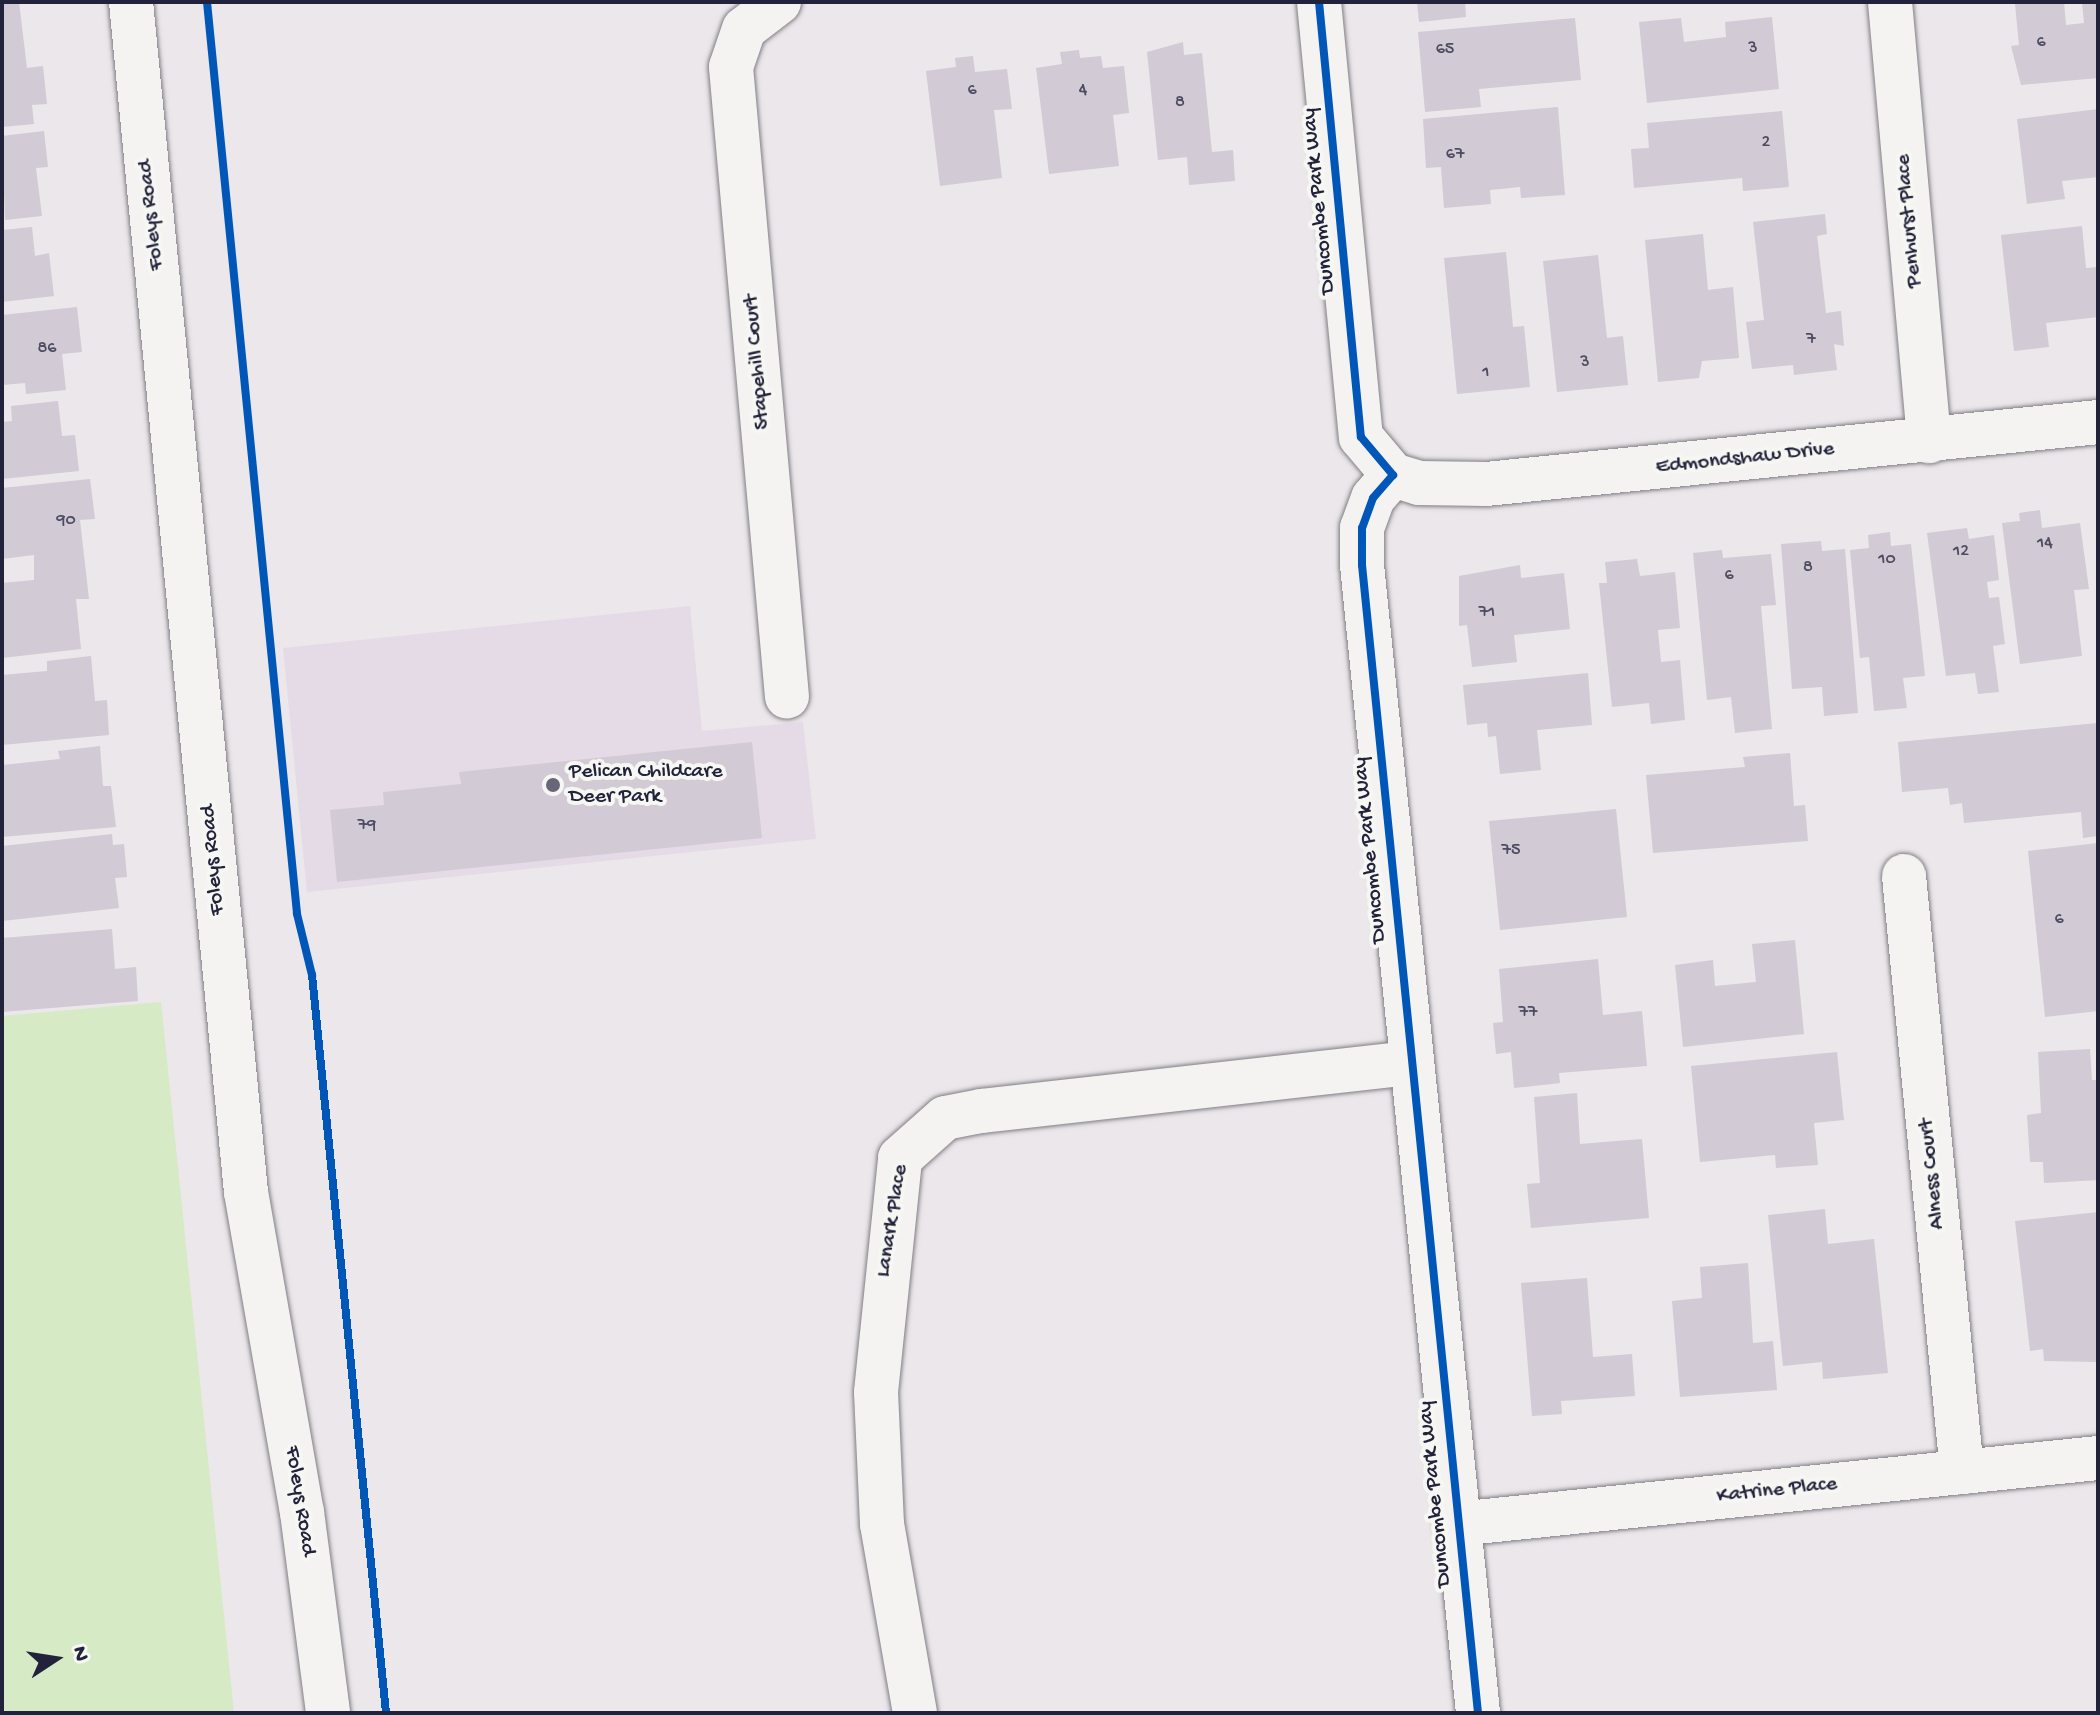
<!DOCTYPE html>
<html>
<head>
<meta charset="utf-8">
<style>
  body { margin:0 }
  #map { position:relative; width:2100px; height:1715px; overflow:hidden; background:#ebe7ea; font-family:"Gochi Hand",sans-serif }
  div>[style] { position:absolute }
  .built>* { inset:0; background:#e5dbe6 }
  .green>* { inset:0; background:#d6eac5 }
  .building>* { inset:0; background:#d2cad4 }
  .roads { filter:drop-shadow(0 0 2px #817f85) drop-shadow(0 0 2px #817f85) }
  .minor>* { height:44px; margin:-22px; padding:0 22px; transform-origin:22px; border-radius:22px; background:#f4f3f2 }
  .tertiary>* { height:44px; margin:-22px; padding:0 22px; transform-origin:22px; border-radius:22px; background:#f4f3f2 }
  .cycleway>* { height:8px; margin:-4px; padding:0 4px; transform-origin:4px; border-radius:4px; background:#0057b8 }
  .dots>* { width:22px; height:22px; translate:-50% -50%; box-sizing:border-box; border:4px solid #f6f6f2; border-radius:50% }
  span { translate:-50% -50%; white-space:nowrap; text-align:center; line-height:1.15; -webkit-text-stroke:8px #f6f6f2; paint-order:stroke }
  .number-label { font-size:18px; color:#4e4c61 }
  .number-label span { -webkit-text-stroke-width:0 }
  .street-label { font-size:22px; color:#22223b }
  .poi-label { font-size:22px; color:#22223b }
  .left { translate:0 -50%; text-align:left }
  .frame { position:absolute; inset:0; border:4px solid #22223b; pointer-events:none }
  .north { position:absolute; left:16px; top:1619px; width:80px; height:80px; -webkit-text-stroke:6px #f6f6f2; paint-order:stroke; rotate:78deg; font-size:22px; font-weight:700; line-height:32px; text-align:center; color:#22223b }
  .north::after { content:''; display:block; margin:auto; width:28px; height:36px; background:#22223b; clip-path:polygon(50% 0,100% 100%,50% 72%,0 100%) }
</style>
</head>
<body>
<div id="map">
  <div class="built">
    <div style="clip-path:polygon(690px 606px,702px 731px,803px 722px,816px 839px,307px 892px,283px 648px)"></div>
  </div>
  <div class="green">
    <div style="clip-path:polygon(161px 1002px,234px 1713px,2px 1713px,2px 1016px)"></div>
  </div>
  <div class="building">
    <div style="clip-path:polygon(2px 2px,19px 2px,27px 68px,43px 66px,47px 104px,32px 105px,34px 124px,2px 127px)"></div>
    <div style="clip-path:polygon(1417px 2px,1465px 2px,1466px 17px,1419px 22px)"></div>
    <div style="clip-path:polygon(2064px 2px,2066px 25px,2084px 23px,2082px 3px,2098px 2px,2098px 78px,2021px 85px,2011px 46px,2019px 45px,2015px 4px)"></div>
    <div style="clip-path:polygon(1772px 17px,1779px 89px,1647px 103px,1639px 22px,1681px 18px,1684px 42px,1726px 37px,1725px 22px)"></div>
    <div style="clip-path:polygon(1575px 18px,1581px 80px,1479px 89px,1481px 107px,1425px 112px,1418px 32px)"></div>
    <div style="clip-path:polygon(1183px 42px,1184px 55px,1202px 53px,1212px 152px,1233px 150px,1235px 181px,1189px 185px,1187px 157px,1158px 160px,1147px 52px)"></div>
    <div style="clip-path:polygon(1079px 50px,1080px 58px,1101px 56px,1103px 68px,1124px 66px,1129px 113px,1113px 115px,1119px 166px,1049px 174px,1036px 68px,1062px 64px,1060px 52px)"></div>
    <div style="clip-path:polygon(973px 56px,975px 72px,1007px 69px,1012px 109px,994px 110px,1002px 178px,940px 186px,926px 71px,956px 67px,955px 58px)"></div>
    <div style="clip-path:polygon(1558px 107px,1565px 195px,1521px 198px,1520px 187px,1490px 190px,1491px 204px,1444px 208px,1441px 167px,1426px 168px,1423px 119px)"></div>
    <div style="clip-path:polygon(2098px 109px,2098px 177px,2062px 181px,2065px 199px,2027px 204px,2017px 119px)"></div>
    <div style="clip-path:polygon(1782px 111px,1789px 187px,1743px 191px,1742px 178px,1634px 188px,1631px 149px,1649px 148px,1647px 123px)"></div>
    <div style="clip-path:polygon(44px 131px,48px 167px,36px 168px,42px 216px,5px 220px,2px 136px)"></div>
    <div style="clip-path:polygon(1825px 214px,1827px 234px,1817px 236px,1826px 313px,1841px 311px,1844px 346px,1834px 344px,1837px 370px,1794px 375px,1793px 365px,1752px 369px,1746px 322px,1764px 320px,1753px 222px)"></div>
    <div style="clip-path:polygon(2082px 226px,2086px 268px,2098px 267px,2098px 317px,2046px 323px,2049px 347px,2014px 351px,2001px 235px)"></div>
    <div style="clip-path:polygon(32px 227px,35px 256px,49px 253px,54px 296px,2px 302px,2px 230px)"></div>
    <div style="clip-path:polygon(1703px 234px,1708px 290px,1733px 287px,1739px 358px,1702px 361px,1699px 378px,1658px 382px,1645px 240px)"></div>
    <div style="clip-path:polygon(1506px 252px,1513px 327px,1524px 326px,1530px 387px,1457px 394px,1444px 258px)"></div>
    <div style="clip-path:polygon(1598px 255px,1607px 338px,1623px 336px,1628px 385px,1557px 392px,1543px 261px)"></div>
    <div style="clip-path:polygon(77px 307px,82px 352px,62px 354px,66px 390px,26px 394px,25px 383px,2px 385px,2px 315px)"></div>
    <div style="clip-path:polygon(58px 401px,62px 436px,75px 435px,79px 471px,2px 479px,2px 422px,12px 421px,11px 406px)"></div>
    <div style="clip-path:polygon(90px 479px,95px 519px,80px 520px,89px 599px,76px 599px,81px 649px,2px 658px,2px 583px,34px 580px,34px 555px,2px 559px,2px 488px)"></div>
    <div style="clip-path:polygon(2040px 510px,2042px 528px,2080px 523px,2089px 589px,2074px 590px,2082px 656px,2020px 664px,2002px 523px,2020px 521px,2019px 513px)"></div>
    <div style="clip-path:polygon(1967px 528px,1969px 539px,1994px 535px,1999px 580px,1987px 582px,1989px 598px,1999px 597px,2005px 644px,1993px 646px,1999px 692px,1978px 694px,1975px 673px,1946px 676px,1927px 533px)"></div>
    <div style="clip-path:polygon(1890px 532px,1891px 546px,1911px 544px,1925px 676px,1903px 678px,1907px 708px,1874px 711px,1869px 657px,1860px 658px,1850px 550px,1869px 548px,1868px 535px)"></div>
    <div style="clip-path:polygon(1821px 541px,1822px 551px,1845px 549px,1858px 713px,1824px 716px,1822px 687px,1792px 689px,1781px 544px)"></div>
    <div style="clip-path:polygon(1722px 550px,1723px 558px,1771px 554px,1776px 605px,1761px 606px,1772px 729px,1735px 733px,1731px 697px,1707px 700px,1693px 553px)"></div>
    <div style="clip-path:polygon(1637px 559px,1640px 576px,1675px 572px,1680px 628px,1658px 630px,1661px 662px,1680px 660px,1685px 720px,1651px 724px,1649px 703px,1612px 707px,1599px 583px,1607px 583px,1605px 562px)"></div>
    <div style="clip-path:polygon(1520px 565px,1521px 578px,1564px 573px,1570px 629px,1514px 635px,1517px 662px,1472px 667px,1467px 625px,1459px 626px,1459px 576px)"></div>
    <div style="clip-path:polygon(91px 656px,95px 701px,107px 700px,109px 735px,2px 745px,2px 675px,47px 671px,47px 661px)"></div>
    <div style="clip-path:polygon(1588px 673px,1592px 725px,1537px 730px,1541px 770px,1500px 774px,1496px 736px,1488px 737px,1487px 723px,1467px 725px,1463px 685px)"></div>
    <div style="clip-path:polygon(2098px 723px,2098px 836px,2083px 838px,2081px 812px,1964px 823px,1962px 803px,1950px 805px,1948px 788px,1902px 792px,1898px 742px)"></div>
    <div style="clip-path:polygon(752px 742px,762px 838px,337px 882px,330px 810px,384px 805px,383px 792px,461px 784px,459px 772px)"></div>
    <div style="clip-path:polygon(100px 746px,103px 786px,111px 786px,116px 827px,2px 837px,2px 765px,60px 759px,58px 751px)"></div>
    <div style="clip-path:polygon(1790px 753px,1794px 806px,1805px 805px,1808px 841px,1653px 853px,1646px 775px,1745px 767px,1743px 757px)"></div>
    <div style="clip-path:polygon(1616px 809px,1627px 917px,1500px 930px,1489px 821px)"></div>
    <div style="clip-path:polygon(112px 834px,113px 845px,124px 844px,127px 877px,115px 878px,119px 908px,2px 921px,2px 846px)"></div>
    <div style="clip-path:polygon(2098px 843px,2098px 1011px,2045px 1017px,2028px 851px)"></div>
    <div style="clip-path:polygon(112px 929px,115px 969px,136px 967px,138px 1001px,2px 1012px,2px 938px)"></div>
    <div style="clip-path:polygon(1795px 940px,1804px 1034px,1683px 1047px,1675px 965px,1713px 960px,1715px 986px,1756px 982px,1752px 944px)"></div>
    <div style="clip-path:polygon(1598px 959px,1603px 1015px,1642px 1011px,1647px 1066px,1559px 1073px,1560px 1083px,1514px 1088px,1511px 1052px,1496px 1054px,1493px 1023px,1503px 1022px,1499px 969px)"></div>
    <div style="clip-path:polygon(2090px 1049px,2092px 1080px,2098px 1080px,2098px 1180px,2044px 1183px,2043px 1162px,2030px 1162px,2027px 1115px,2041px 1113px,2038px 1052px)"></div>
    <div style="clip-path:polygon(1837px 1052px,1844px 1120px,1814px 1123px,1818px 1165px,1776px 1168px,1775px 1155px,1700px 1162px,1691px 1066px)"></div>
    <div style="clip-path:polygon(1577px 1093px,1580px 1144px,1642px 1139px,1649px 1218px,1531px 1228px,1527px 1184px,1540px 1183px,1534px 1097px)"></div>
    <div style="clip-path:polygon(1825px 1209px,1828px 1244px,1874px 1239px,1888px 1373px,1823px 1379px,1822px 1362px,1783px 1366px,1768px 1215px)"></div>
    <div style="clip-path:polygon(2098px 1212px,2098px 1362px,2044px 1361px,2043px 1349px,2030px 1351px,2015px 1221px)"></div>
    <div style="clip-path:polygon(1748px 1263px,1753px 1343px,1773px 1341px,1777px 1390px,1680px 1397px,1672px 1301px,1702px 1298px,1700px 1267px)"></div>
    <div style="clip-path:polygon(1587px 1278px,1593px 1357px,1632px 1354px,1635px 1396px,1561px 1401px,1562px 1414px,1532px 1416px,1521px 1283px)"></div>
  </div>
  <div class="roads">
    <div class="minor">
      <div style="left:779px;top:2px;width:44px;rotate:142.4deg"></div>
      <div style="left:744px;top:29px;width:40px;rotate:108.9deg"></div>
      <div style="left:731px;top:67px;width:632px;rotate:84.92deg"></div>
      <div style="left:1319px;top:2px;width:437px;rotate:84.5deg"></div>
      <div style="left:1361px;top:437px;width:50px;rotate:49.9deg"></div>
      <div style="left:1393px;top:475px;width:30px;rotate:131deg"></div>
      <div style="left:1373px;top:498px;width:32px;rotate:110deg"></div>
      <div style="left:1362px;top:528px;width:37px;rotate:90deg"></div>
      <div style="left:1362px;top:565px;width:1154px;rotate:84.23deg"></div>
      <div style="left:1890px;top:2px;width:441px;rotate:84.9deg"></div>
      <div style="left:1393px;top:475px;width:27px;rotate:17deg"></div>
      <div style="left:1419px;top:483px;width:67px;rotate:0.9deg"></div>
      <div style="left:1486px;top:484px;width:615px;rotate:-5.78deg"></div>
      <div style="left:1904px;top:876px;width:599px;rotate:84.44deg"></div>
      <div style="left:1457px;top:1524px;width:644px;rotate:-5.88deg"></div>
      <div style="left:915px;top:1713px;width:192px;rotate:-99.9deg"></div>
      <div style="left:882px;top:1524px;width:132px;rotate:-92.6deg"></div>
      <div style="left:876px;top:1392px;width:235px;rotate:-84.1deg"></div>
      <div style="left:900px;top:1158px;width:60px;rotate:-41.6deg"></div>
      <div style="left:945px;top:1118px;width:38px;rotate:-11deg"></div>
      <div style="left:982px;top:1111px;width:432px;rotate:-6.4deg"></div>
    </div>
    <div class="tertiary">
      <div style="left:131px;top:2px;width:1196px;rotate:84.48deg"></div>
      <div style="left:246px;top:1192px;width:325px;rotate:80.1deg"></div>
      <div style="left:302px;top:1512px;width:203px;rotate:82.6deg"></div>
    </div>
  </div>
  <div class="cycleway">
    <div style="left:207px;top:2px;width:916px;rotate:84.36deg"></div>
    <div style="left:297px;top:914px;width:63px;rotate:76.2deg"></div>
    <div style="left:312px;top:975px;width:742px;rotate:84.27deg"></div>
    <div style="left:1319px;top:2px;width:437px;rotate:84.5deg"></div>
    <div style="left:1361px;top:437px;width:50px;rotate:49.9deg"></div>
    <div style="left:1393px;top:475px;width:30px;rotate:131deg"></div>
    <div style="left:1373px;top:498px;width:32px;rotate:110deg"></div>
    <div style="left:1362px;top:528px;width:37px;rotate:90deg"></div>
    <div style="left:1362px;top:565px;width:1154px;rotate:84.23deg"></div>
  </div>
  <div class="dots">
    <div style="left:553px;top:785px;background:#686778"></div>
  </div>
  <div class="number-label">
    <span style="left:2041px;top:43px">6</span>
    <span style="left:1753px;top:49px">3</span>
    <span style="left:1445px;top:50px">65</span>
    <span style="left:972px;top:91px">6</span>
    <span style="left:1083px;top:91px">4</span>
    <span style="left:1180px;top:103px">8</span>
    <span style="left:1766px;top:143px">2</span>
    <span style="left:1455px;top:155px">67</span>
    <span style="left:1811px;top:340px">7</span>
    <span style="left:47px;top:349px">86</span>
    <span style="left:1585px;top:363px">3</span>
    <span style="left:1486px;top:373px">1</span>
    <span style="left:66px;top:521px">90</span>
    <span style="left:2045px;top:544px">14</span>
    <span style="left:1961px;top:552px">12</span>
    <span style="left:1887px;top:560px">10</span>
    <span style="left:1808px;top:568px">8</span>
    <span style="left:1729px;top:576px">6</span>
    <span style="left:1487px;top:613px">71</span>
    <span style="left:367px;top:826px">79</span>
    <span style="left:1511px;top:851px">75</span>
    <span style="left:2059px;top:920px">6</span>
    <span style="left:1528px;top:1013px">77</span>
  </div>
  <div class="street-label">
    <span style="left:1320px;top:201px;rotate:-96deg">Duncombe Park Way</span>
    <span style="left:152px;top:215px;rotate:-96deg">Foleys Road</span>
    <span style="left:1910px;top:221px;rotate:-95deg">Penhurst Place</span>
    <span style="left:758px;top:362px;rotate:-95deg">Stapehill Court</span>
    <span style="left:1745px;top:459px;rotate:-6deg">Edmondshaw Drive</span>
    <span style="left:1371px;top:850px;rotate:-96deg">Duncombe Park Way</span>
    <span style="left:214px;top:860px;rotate:-95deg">Foleys Road</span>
    <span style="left:1933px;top:1174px;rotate:-96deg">Alness Court</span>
    <span style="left:893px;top:1221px;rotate:-81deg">Lanark Place</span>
    <span style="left:1777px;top:1491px;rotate:-6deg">Katrine Place</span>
    <span style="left:1436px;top:1494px;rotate:-96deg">Duncombe Park Way</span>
    <span style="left:299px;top:1501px;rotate:81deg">Foleys Road</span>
  </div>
  <div class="poi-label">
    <span class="left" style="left:569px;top:785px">Pelican Childcare<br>Deer Park</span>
  </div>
  <div class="frame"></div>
  <div class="north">N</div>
</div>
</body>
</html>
